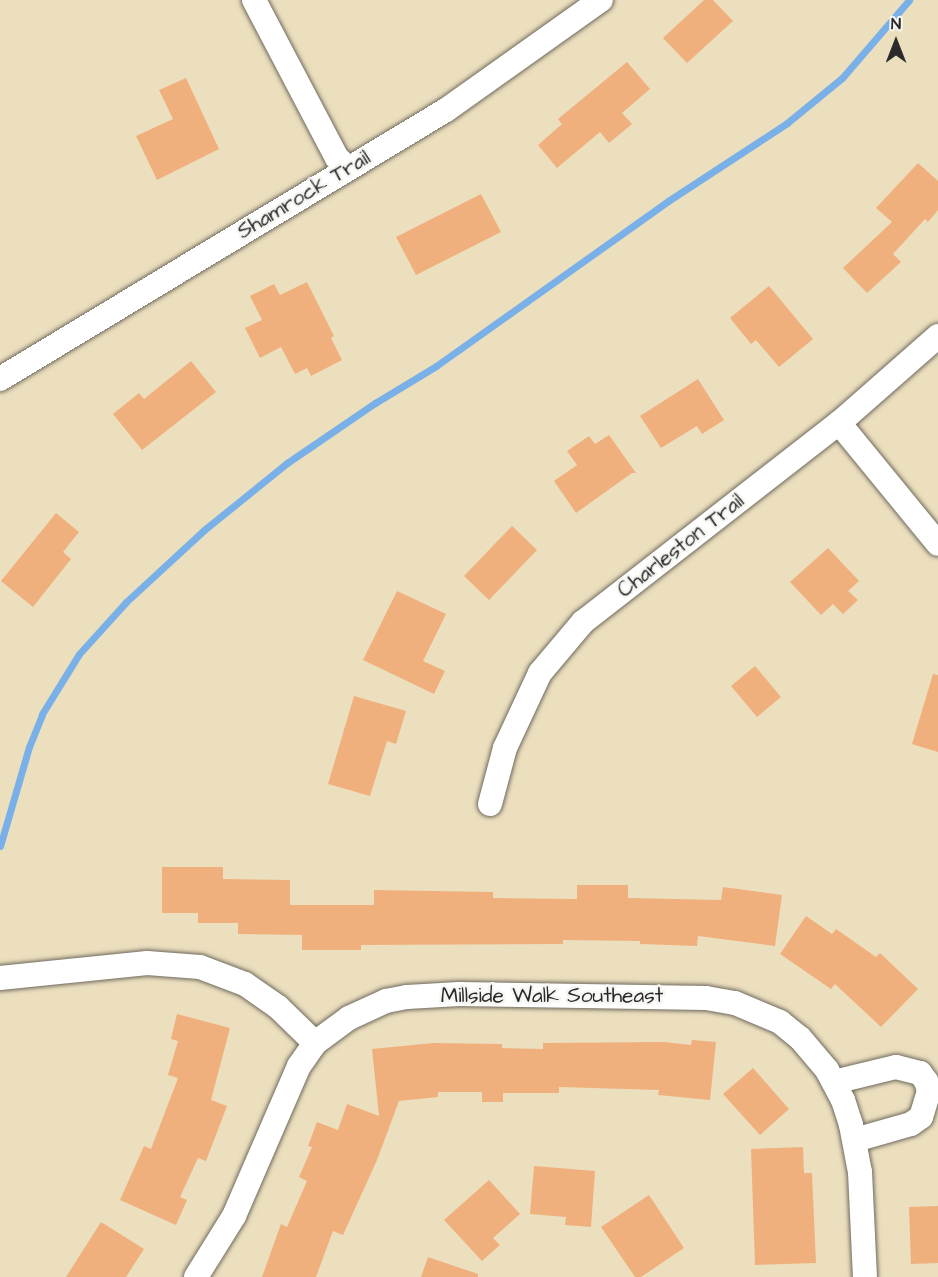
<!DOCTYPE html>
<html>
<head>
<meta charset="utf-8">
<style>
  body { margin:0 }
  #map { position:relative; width:938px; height:1277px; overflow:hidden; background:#ecdfbe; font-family:"Architects Daughter",sans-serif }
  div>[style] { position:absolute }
  .stream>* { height:7px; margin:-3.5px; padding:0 3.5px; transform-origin:3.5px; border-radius:3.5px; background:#79b0e8 }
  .building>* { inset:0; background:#f0b07e }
  .roads { filter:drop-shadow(0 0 2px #6f6a5e) drop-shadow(0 0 2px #6f6a5e) }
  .minor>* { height:24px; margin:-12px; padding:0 12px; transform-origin:12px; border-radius:12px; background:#fff }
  span { translate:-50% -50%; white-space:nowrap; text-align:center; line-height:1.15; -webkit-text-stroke:5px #f6f6f2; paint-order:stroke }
  .street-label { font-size:21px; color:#2b2b2b }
  .north { position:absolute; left:866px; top:12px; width:60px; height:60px; -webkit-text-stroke:4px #f6f6f2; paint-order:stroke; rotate:0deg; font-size:16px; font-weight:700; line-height:24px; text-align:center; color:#2b2b2b }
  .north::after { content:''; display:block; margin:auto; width:21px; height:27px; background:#2b2b2b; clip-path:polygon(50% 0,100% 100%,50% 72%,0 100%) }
</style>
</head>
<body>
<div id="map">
  <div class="stream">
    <div style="left:0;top:846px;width:103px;rotate:-73.7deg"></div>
    <div style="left:29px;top:747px;width:35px;rotate:-68deg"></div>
    <div style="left:42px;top:714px;width:70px;rotate:-58.3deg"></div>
    <div style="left:79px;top:654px;width:70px;rotate:-47.9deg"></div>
    <div style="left:126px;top:602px;width:106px;rotate:-42.7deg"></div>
    <div style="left:204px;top:530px;width:107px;rotate:-38.9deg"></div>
    <div style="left:287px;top:463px;width:107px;rotate:-34.3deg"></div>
    <div style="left:375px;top:403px;width:71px;rotate:-31.2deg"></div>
    <div style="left:436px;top:366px;width:285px;rotate:-35.4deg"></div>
    <div style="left:668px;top:201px;width:142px;rotate:-33.2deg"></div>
    <div style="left:787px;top:123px;width:71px;rotate:-39.3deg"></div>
    <div style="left:842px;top:78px;width:103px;rotate:-49.3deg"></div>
  </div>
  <div class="building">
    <div style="clip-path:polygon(704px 0,713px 0,733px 21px,687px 63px,663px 38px)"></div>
    <div style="clip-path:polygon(627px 62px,650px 89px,622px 113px,632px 124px,609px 143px,600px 132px,557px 168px,538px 145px,562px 124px,558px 119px)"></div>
    <div style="clip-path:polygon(186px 78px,219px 149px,157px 180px,136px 136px,173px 119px,159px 90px)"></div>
    <div style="clip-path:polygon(918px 163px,938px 181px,938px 210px,928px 222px,925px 219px,893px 254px,901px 262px,867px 293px,843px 268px,892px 222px,876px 208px)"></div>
    <div style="clip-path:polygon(481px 194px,501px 232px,416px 275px,396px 237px)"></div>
    <div style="clip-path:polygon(307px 282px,334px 336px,331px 338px,342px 360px,311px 376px,307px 368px,295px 374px,281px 347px,260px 358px,245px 328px,262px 320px,250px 296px,274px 284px,280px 295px)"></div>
    <div style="clip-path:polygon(769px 286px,813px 339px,779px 367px,756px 340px,751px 344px,730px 318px)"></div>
    <div style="clip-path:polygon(191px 361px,216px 392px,142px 450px,113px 414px,139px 393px,144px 399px)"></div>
    <div style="clip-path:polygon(698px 379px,724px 420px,702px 434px,697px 426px,661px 448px,640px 416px)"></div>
    <div style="clip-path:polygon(609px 435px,636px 473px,632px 473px,576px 513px,554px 481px,577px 465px,567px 451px,589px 436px,595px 444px)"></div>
    <div style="clip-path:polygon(56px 513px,79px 532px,63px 552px,71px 559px,33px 607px,1px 581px)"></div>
    <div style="clip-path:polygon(512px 526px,537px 550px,489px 600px,464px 576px)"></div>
    <div style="clip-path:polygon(828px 548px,859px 581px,848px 591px,858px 600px,843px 614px,833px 604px,821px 615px,790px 582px)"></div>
    <div style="clip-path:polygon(397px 591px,446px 614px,423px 661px,445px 671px,434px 694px,363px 660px)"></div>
    <div style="clip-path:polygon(755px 666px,781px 697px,757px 717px,731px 686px)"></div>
    <div style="clip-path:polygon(933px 674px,938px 675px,938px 752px,912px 744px)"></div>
    <div style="clip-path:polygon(354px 696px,406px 711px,396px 744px,387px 741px,370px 796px,328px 784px)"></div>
    <div style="clip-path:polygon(162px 867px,223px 867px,223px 879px,290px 880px,290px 905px,374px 905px,374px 890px,493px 892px,493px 898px,577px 899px,577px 885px,628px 885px,628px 898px,721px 900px,723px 887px,782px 895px,775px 946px,698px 936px,697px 946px,640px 944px,640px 941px,563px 940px,563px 944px,361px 945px,361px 950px,302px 950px,302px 935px,238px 934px,238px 923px,198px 923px,198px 913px,162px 913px)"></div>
    <div style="clip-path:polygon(806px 916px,832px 934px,836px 929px,876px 957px,880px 953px,918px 989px,881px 1027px,835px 984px,831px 989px,780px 954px)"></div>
    <div style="clip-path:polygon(177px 1014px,230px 1028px,211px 1100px,227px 1106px,206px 1161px,198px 1158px,180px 1197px,187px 1200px,176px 1225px,120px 1200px,144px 1146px,151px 1149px,178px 1078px,168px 1075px,178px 1041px,171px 1039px)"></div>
    <div style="clip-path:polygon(692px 1040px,716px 1042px,710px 1100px,658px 1095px,659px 1090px,559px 1087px,559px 1093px,503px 1093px,503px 1102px,482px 1102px,482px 1092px,438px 1092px,438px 1097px,399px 1101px,377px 1160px,343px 1235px,333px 1231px,316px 1277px,262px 1277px,281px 1224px,287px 1227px,307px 1181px,299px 1177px,312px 1147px,308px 1146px,317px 1122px,338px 1130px,347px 1104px,379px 1116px,372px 1049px,433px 1043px,502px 1044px,502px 1048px,543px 1049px,543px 1043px,664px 1042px,691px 1045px)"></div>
    <div style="clip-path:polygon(753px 1068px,789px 1109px,760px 1135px,723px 1094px)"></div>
    <div style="clip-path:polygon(803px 1147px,804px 1173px,812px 1173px,816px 1263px,755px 1265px,751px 1149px)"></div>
    <div style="clip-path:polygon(534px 1166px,595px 1171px,591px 1227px,565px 1225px,566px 1217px,530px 1214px)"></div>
    <div style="clip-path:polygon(489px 1180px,520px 1214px,493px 1238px,500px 1245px,482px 1261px,444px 1220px)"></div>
    <div style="clip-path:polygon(649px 1195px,684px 1248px,641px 1277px,635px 1277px,601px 1227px)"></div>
    <div style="clip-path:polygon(938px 1206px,938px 1263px,911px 1264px,909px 1207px)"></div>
    <div style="clip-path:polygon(101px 1222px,144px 1249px,126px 1277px,66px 1277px)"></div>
    <div style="clip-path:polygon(428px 1257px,478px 1274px,478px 1277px,421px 1277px)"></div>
  </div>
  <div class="roads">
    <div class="minor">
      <div style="left:254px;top:0;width:178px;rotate:62.3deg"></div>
      <div style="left:337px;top:158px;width:15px;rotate:42deg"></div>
      <div style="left:0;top:379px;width:521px;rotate:-31.1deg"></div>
      <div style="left:446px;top:110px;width:190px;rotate:-35.4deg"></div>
      <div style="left:839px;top:423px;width:156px;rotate:50.7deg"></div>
      <div style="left:490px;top:804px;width:58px;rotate:-75deg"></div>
      <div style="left:505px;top:748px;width:83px;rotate:-65deg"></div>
      <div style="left:540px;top:673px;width:67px;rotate:-49.9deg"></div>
      <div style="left:583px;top:622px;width:324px;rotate:-37.9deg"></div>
      <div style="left:839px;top:423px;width:132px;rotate:-41.3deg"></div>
      <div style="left:0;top:978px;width:148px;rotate:-5.8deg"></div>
      <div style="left:147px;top:963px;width:53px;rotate:4.3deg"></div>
      <div style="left:200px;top:967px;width:48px;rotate:20.7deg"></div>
      <div style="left:245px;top:984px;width:40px;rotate:34.9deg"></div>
      <div style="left:278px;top:1007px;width:52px;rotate:44.2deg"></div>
      <div style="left:834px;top:1082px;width:64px;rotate:-13.6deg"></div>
      <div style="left:896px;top:1067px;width:25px;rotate:14deg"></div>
      <div style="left:920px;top:1073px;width:10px;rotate:53deg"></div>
      <div style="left:926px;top:1081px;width:10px;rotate:73deg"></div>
      <div style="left:929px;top:1091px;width:27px;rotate:107deg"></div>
      <div style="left:921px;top:1117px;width:12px;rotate:145deg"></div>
      <div style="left:911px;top:1124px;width:58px;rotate:164.1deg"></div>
      <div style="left:196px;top:1277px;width:72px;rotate:-58.1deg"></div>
      <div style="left:234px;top:1216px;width:163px;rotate:-66.6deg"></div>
      <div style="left:299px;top:1066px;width:28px;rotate:-55deg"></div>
      <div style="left:315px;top:1043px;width:42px;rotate:-36.3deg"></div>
      <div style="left:349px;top:1018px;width:41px;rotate:-24.7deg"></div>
      <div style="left:386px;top:1001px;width:21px;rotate:-11deg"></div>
      <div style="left:407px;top:997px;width:52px;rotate:-3.3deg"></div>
      <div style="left:459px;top:994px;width:247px;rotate:0.9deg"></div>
      <div style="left:706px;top:998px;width:29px;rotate:10deg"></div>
      <div style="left:735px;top:1003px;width:49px;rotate:22.9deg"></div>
      <div style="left:780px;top:1022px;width:26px;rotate:39deg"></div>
      <div style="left:800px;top:1038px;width:42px;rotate:49.8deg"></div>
      <div style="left:827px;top:1070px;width:34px;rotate:62deg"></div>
      <div style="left:843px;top:1100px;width:26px;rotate:72deg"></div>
      <div style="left:851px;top:1125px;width:48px;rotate:79.2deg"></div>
      <div style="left:860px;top:1172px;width:105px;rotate:87.3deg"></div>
    </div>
  </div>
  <div class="street-label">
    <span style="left:304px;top:195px;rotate:-31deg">Shamrock Trail</span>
    <span style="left:681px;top:546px;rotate:-38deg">Charleston Trail</span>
    <span style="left:552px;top:996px">Millside Walk Southeast</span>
  </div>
  <div class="north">N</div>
</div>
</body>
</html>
